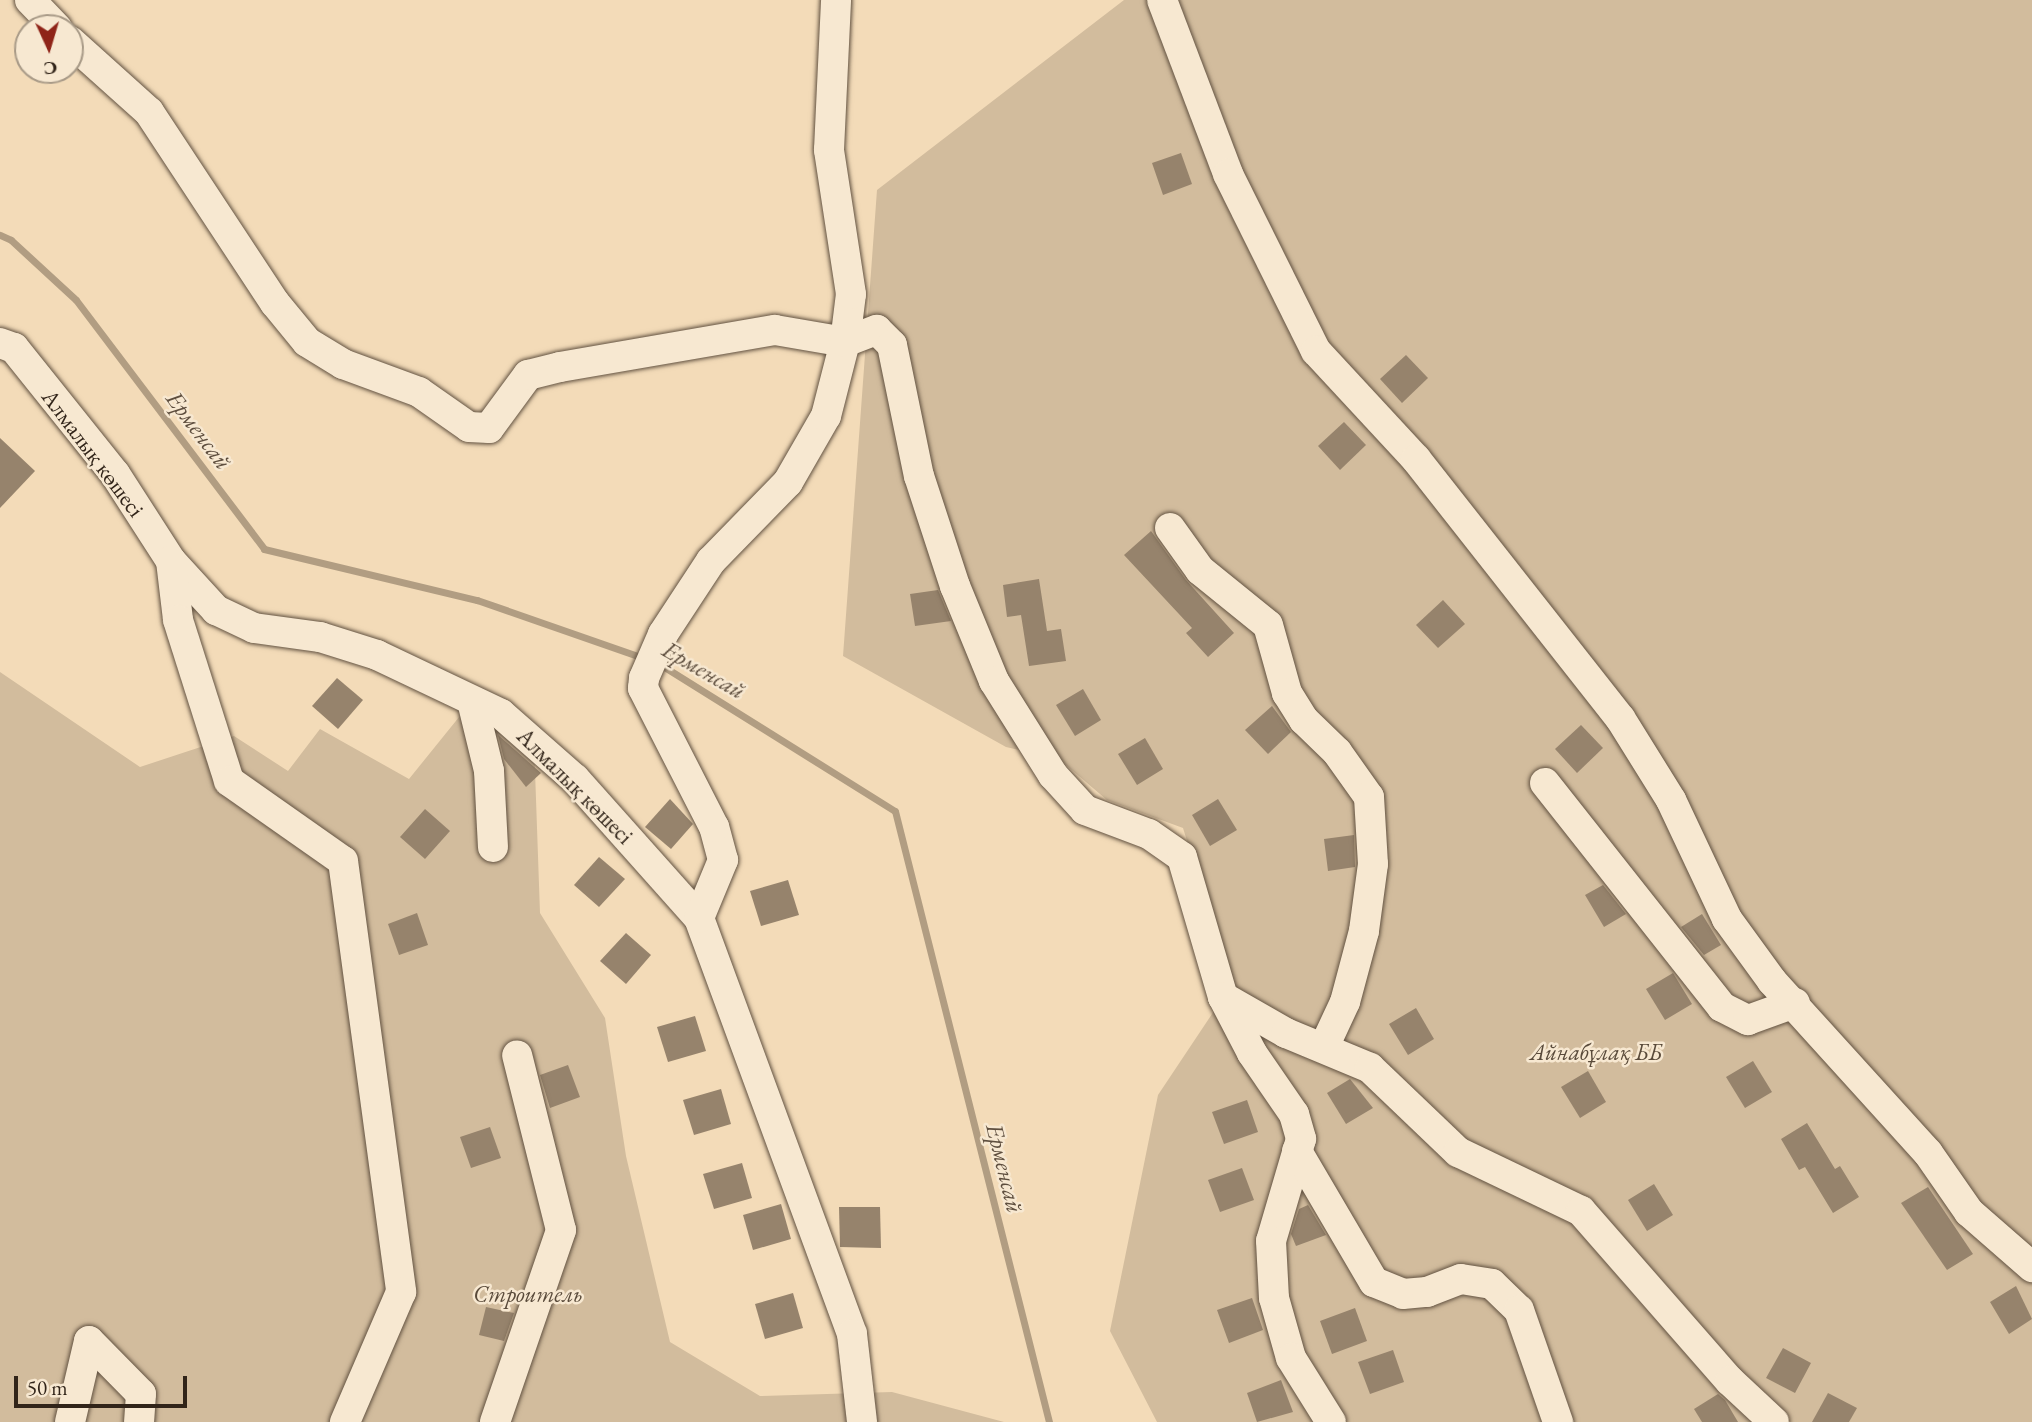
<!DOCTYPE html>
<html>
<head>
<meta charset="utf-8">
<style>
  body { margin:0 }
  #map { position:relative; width:2032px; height:1422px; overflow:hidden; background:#f3dbb8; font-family:"EB Garamond",serif }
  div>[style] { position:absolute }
  .green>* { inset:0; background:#d2bc9d }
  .stream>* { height:7px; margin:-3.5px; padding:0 3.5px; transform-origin:3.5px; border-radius:3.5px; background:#b19d82 }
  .building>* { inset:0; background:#96836c }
  .roads { filter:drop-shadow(0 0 2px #625241) drop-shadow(0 0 2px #625241) }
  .minor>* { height:30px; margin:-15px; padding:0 15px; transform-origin:15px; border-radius:15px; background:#f7e8d1 }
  span { translate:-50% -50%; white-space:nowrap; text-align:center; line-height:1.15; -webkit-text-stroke:5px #f7e8d1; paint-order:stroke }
  .street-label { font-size:23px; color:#312419 }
  .park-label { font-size:23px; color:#594a3a; font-style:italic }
  .water-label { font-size:24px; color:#5e4e3e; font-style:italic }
  .north { position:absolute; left:14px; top:14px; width:70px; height:70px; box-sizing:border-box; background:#f7e8d1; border:2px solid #a89a87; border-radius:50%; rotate:176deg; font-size:19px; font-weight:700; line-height:28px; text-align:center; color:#312419 }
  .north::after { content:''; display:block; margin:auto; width:24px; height:32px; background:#8f2418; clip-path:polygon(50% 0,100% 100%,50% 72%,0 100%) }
  .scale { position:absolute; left:14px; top:1376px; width:173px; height:32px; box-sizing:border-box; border:4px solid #312419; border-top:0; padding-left:9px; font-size:21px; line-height:24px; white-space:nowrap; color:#312419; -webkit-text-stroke:5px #f7e8d1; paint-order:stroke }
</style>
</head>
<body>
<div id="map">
  <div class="green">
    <div style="clip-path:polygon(1124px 0,2032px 0,2032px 1422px,1157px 1422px,1110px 1331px,1158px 1095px,1232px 984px,1183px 828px,1107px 800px,1059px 759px,1006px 747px,843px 656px,877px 190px)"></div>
    <div style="clip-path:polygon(0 672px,140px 767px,234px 736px,288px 771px,320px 729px,409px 779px,472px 701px,534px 742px,540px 913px,605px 1018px,626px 1156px,670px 1342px,760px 1396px,892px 1392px,1004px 1422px,0 1422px)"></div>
  </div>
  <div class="stream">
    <div style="left:0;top:235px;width:12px;rotate:24deg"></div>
    <div style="left:11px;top:240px;width:88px;rotate:42.7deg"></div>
    <div style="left:76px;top:300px;width:312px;rotate:52.9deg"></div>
    <div style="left:264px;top:549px;width:219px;rotate:13.5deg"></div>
    <div style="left:477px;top:600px;width:177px;rotate:19.2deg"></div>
    <div style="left:658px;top:663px;width:279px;rotate:32deg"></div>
    <div style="left:895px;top:811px;width:630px;rotate:75.85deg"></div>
  </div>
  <div class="building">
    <div style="clip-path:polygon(1181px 153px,1192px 184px,1163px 195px,1152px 163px)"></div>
    <div style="clip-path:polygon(1406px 355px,1428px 378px,1402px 403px,1380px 379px)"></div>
    <div style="clip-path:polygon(1344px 422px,1366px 445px,1340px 470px,1318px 446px)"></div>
    <div style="clip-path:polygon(0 438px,35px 471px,0 508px)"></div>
    <div style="clip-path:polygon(1151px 531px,1186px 580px,1234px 633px,1208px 657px,1186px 633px,1192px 628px,1124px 555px)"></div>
    <div style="clip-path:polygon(1039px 579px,1047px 631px,1061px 629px,1066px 661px,1029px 666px,1021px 615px,1007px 617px,1003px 585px)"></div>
    <div style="clip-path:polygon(938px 590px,951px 621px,915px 626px,910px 594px)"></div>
    <div style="clip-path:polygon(1443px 600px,1465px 624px,1438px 648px,1416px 625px)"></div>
    <div style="clip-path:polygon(337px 678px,363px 700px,338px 729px,312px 706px)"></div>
    <div style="clip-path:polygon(1083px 689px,1101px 720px,1075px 736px,1056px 705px)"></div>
    <div style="clip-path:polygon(1272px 706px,1291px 732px,1268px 754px,1245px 730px)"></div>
    <div style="clip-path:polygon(1581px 725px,1603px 748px,1577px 773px,1555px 749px)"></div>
    <div style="clip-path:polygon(498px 735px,541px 773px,526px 787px,504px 759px)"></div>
    <div style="clip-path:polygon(1145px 738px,1163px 769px,1137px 785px,1118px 754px)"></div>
    <div style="clip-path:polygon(670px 799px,693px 824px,671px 849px,645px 827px)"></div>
    <div style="clip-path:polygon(1218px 799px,1237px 830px,1210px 846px,1192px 815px)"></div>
    <div style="clip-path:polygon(425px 809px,450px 831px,425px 859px,400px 837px)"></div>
    <div style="clip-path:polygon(1354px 835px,1355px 867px,1328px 871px,1324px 839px)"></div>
    <div style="clip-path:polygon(599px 857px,625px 879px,599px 907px,574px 885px)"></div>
    <div style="clip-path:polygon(788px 880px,799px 915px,761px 926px,750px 891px)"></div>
    <div style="clip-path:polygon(1603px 885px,1626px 914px,1604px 927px,1585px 895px)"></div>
    <div style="clip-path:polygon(417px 913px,428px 945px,399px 955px,388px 924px)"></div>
    <div style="clip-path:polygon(1702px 914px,1721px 945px,1704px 955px,1681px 927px)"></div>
    <div style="clip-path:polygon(626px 933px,651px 955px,626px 984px,600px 961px)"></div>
    <div style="clip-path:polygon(1673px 973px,1692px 1004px,1665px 1020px,1646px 989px)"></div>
    <div style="clip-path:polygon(1416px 1008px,1434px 1039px,1408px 1055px,1389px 1024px)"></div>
    <div style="clip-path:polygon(695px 1016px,706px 1051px,668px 1062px,657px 1027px)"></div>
    <div style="clip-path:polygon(1753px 1061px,1772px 1092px,1745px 1108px,1726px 1077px)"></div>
    <div style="clip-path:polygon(568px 1065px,580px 1097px,550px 1108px,540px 1075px)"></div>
    <div style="clip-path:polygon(1588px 1071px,1606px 1102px,1580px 1118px,1561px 1087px)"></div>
    <div style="clip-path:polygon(1350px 1079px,1373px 1108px,1346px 1124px,1327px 1093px)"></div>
    <div style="clip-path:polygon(721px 1089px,731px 1124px,694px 1135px,683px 1100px)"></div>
    <div style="clip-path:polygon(1247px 1100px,1258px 1132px,1224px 1144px,1212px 1112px)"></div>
    <div style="clip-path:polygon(1807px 1123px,1835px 1169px,1840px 1166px,1859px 1197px,1833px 1213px,1805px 1167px,1799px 1170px,1781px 1139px)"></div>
    <div style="clip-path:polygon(490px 1127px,501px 1158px,471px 1168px,460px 1137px)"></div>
    <div style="clip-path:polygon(742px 1163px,752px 1198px,714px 1209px,703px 1174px)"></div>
    <div style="clip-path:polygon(1242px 1168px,1254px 1200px,1220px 1212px,1208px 1180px)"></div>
    <div style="clip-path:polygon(1654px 1184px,1673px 1215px,1647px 1231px,1628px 1200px)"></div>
    <div style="clip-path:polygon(1928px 1187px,1973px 1254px,1947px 1270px,1901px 1203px)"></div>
    <div style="clip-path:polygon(781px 1204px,791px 1239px,753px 1250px,743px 1215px)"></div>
    <div style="clip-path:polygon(1308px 1205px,1326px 1235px,1296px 1246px,1291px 1234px,1299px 1209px)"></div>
    <div style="clip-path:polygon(839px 1207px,880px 1207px,881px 1248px,840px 1247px)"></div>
    <div style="clip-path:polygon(2016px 1286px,2032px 1319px,2009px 1334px,1990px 1302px)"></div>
    <div style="clip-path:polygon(793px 1293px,803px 1328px,765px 1339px,755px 1304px)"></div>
    <div style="clip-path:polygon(1252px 1298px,1263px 1330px,1229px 1343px,1217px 1310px)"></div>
    <div style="clip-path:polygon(486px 1307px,514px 1313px,504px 1341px,479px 1335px)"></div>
    <div style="clip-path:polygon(1355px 1308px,1367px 1341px,1332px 1354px,1320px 1321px)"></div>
    <div style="clip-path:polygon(1783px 1348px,1811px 1363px,1795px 1393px,1766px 1378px)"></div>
    <div style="clip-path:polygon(1393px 1350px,1404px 1382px,1370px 1394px,1358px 1362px)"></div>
    <div style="clip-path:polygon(1281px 1380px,1293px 1412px,1257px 1422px,1247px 1393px)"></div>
    <div style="clip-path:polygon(1828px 1393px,1857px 1408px,1849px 1422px,1812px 1422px)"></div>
    <div style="clip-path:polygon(1718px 1394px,1725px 1400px,1738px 1422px,1702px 1422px,1694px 1409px)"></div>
  </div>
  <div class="roads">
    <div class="minor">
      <div style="left:30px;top:0;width:39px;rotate:46deg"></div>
      <div style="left:1162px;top:0;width:186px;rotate:69.2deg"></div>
      <div style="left:1228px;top:174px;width:198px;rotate:63.6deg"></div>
      <div style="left:1316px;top:351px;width:147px;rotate:47.2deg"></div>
      <div style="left:1416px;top:459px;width:330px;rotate:51.8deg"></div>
      <div style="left:1620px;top:718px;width:97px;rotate:58.1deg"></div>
      <div style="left:1671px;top:800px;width:132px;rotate:64.8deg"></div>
      <div style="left:1727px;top:919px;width:77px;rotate:54deg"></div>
      <div style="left:1772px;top:981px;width:232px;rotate:47.8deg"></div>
      <div style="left:1928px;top:1153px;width:72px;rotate:55.2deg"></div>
      <div style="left:1969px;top:1212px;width:84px;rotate:41.1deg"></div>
      <div style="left:70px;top:41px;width:106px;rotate:41.9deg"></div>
      <div style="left:149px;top:112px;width:229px;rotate:56.6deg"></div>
      <div style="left:275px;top:303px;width:50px;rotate:50.6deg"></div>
      <div style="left:307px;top:342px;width:42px;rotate:31.4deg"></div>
      <div style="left:343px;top:364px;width:81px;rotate:20.2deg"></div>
      <div style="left:419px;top:392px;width:61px;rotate:35deg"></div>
      <div style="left:469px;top:427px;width:20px;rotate:3deg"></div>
      <div style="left:489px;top:428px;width:66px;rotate:-53.7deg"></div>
      <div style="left:528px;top:375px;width:33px;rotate:-14deg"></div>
      <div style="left:560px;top:367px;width:218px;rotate:-9.8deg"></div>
      <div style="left:775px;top:330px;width:71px;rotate:9.7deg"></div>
      <div style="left:845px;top:342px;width:34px;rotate:-21deg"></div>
      <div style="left:877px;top:330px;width:21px;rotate:45deg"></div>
      <div style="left:892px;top:345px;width:134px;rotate:78.4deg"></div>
      <div style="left:919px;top:476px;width:116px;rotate:71.9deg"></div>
      <div style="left:955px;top:586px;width:103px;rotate:67.7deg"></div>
      <div style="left:994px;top:681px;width:111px;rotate:57.9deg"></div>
      <div style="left:1053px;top:775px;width:47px;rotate:47.6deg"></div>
      <div style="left:1085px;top:810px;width:68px;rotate:20.6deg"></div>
      <div style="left:1149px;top:834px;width:40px;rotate:34.9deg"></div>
      <div style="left:1182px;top:857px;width:146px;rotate:73.7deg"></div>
      <div style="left:1223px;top:997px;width:63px;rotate:62.6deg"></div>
      <div style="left:1252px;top:1053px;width:74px;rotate:55.5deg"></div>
      <div style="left:1294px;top:1114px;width:26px;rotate:74deg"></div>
      <div style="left:1301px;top:1139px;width:106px;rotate:106.4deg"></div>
      <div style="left:1271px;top:1241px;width:57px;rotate:87deg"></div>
      <div style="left:1274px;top:1298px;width:62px;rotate:74.2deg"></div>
      <div style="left:1291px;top:1358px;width:75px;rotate:58deg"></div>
      <div style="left:0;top:343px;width:15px;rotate:20deg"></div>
      <div style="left:14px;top:348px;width:161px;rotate:51.3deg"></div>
      <div style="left:115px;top:474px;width:103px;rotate:57.2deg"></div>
      <div style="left:171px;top:561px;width:67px;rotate:47.4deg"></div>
      <div style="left:216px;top:610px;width:42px;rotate:25.3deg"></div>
      <div style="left:254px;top:628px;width:67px;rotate:7.8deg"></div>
      <div style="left:320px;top:637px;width:60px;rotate:17.5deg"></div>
      <div style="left:377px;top:655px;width:137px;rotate:25.4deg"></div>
      <div style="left:501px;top:714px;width:98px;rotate:41.3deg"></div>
      <div style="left:575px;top:779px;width:186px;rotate:48.3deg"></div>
      <div style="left:699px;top:918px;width:443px;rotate:69.8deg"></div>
      <div style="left:852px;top:1334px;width:89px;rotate:83.5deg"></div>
      <div style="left:1170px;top:528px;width:52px;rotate:54.5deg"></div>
      <div style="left:1200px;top:570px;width:87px;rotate:39deg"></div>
      <div style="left:1268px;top:625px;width:71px;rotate:74.4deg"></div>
      <div style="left:1287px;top:693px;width:32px;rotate:58deg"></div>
      <div style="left:1304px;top:720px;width:46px;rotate:44.1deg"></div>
      <div style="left:1337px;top:752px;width:55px;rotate:54.6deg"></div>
      <div style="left:1369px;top:797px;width:67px;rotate:86.6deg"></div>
      <div style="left:1373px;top:864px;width:68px;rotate:97.7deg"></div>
      <div style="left:1364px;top:931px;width:73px;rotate:105deg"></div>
      <div style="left:1345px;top:1002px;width:50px;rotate:115deg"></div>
      <div style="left:171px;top:561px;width:59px;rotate:83.2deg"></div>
      <div style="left:178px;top:620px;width:169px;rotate:72.4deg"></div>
      <div style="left:229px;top:781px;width:139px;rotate:35.1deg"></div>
      <div style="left:343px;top:861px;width:435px;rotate:82.3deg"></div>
      <div style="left:401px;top:1292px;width:142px;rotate:113.3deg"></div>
      <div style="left:472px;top:701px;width:72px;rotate:76.3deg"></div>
      <div style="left:489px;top:771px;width:76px;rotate:87deg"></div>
      <div style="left:1545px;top:783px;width:285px;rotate:51.7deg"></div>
      <div style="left:1722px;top:1007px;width:29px;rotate:27deg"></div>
      <div style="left:1748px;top:1020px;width:50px;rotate:-19.9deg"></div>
      <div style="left:699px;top:918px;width:63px;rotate:-67.5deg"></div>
      <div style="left:723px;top:860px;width:34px;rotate:-105deg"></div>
      <div style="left:714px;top:827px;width:156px;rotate:-117.1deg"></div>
      <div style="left:643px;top:688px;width:10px;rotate:-84deg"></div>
      <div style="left:644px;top:678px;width:48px;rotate:-66.6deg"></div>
      <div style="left:663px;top:634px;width:87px;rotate:-56.7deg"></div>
      <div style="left:711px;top:561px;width:110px;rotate:-45.7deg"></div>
      <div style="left:788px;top:482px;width:76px;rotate:-60.1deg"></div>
      <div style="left:826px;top:416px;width:76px;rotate:-75.6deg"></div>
      <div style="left:845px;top:342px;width:48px;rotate:-82.9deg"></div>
      <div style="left:851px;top:294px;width:146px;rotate:-98.7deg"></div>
      <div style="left:829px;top:150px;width:150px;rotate:-87.3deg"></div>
      <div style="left:1223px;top:997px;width:73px;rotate:29.7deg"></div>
      <div style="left:1286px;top:1033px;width:91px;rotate:22.6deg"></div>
      <div style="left:1370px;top:1068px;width:122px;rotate:43.7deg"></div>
      <div style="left:1458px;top:1152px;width:136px;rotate:25.6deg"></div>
      <div style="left:1581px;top:1211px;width:226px;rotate:48.8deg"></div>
      <div style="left:1730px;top:1381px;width:60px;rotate:43deg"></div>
      <div style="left:1297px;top:1151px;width:152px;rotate:59.6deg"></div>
      <div style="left:1374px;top:1282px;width:31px;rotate:22deg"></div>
      <div style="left:1403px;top:1294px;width:24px;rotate:-5deg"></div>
      <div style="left:1427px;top:1292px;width:36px;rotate:-21deg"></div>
      <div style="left:1461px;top:1279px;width:31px;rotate:9deg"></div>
      <div style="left:1492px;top:1284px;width:37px;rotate:44deg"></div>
      <div style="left:1519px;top:1310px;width:119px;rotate:70.8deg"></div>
      <div style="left:70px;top:1422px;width:83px;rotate:-76.8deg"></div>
      <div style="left:89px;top:1341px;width:74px;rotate:45.5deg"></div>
      <div style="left:141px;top:1394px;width:28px;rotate:94deg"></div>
      <div style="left:495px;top:1422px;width:203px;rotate:-71deg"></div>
      <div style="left:561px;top:1230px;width:180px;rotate:-104.1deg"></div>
    </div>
  </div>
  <div class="street-label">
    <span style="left:93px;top:453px;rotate:53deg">Алмалық көшесі</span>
    <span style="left:575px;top:786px;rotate:45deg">Алмалық көшесі</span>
  </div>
  <div class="park-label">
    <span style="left:1596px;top:1052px">Айнабұлақ ББ</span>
    <span style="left:528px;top:1294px">Строитель</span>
  </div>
  <div class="water-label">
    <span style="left:199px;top:430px;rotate:53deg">Ерменсай</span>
    <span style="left:704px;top:670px;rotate:30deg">Ерменсай</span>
    <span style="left:1005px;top:1168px;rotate:76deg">Ерменсай</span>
  </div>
  <div class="north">С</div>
  <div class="scale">50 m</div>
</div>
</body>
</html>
